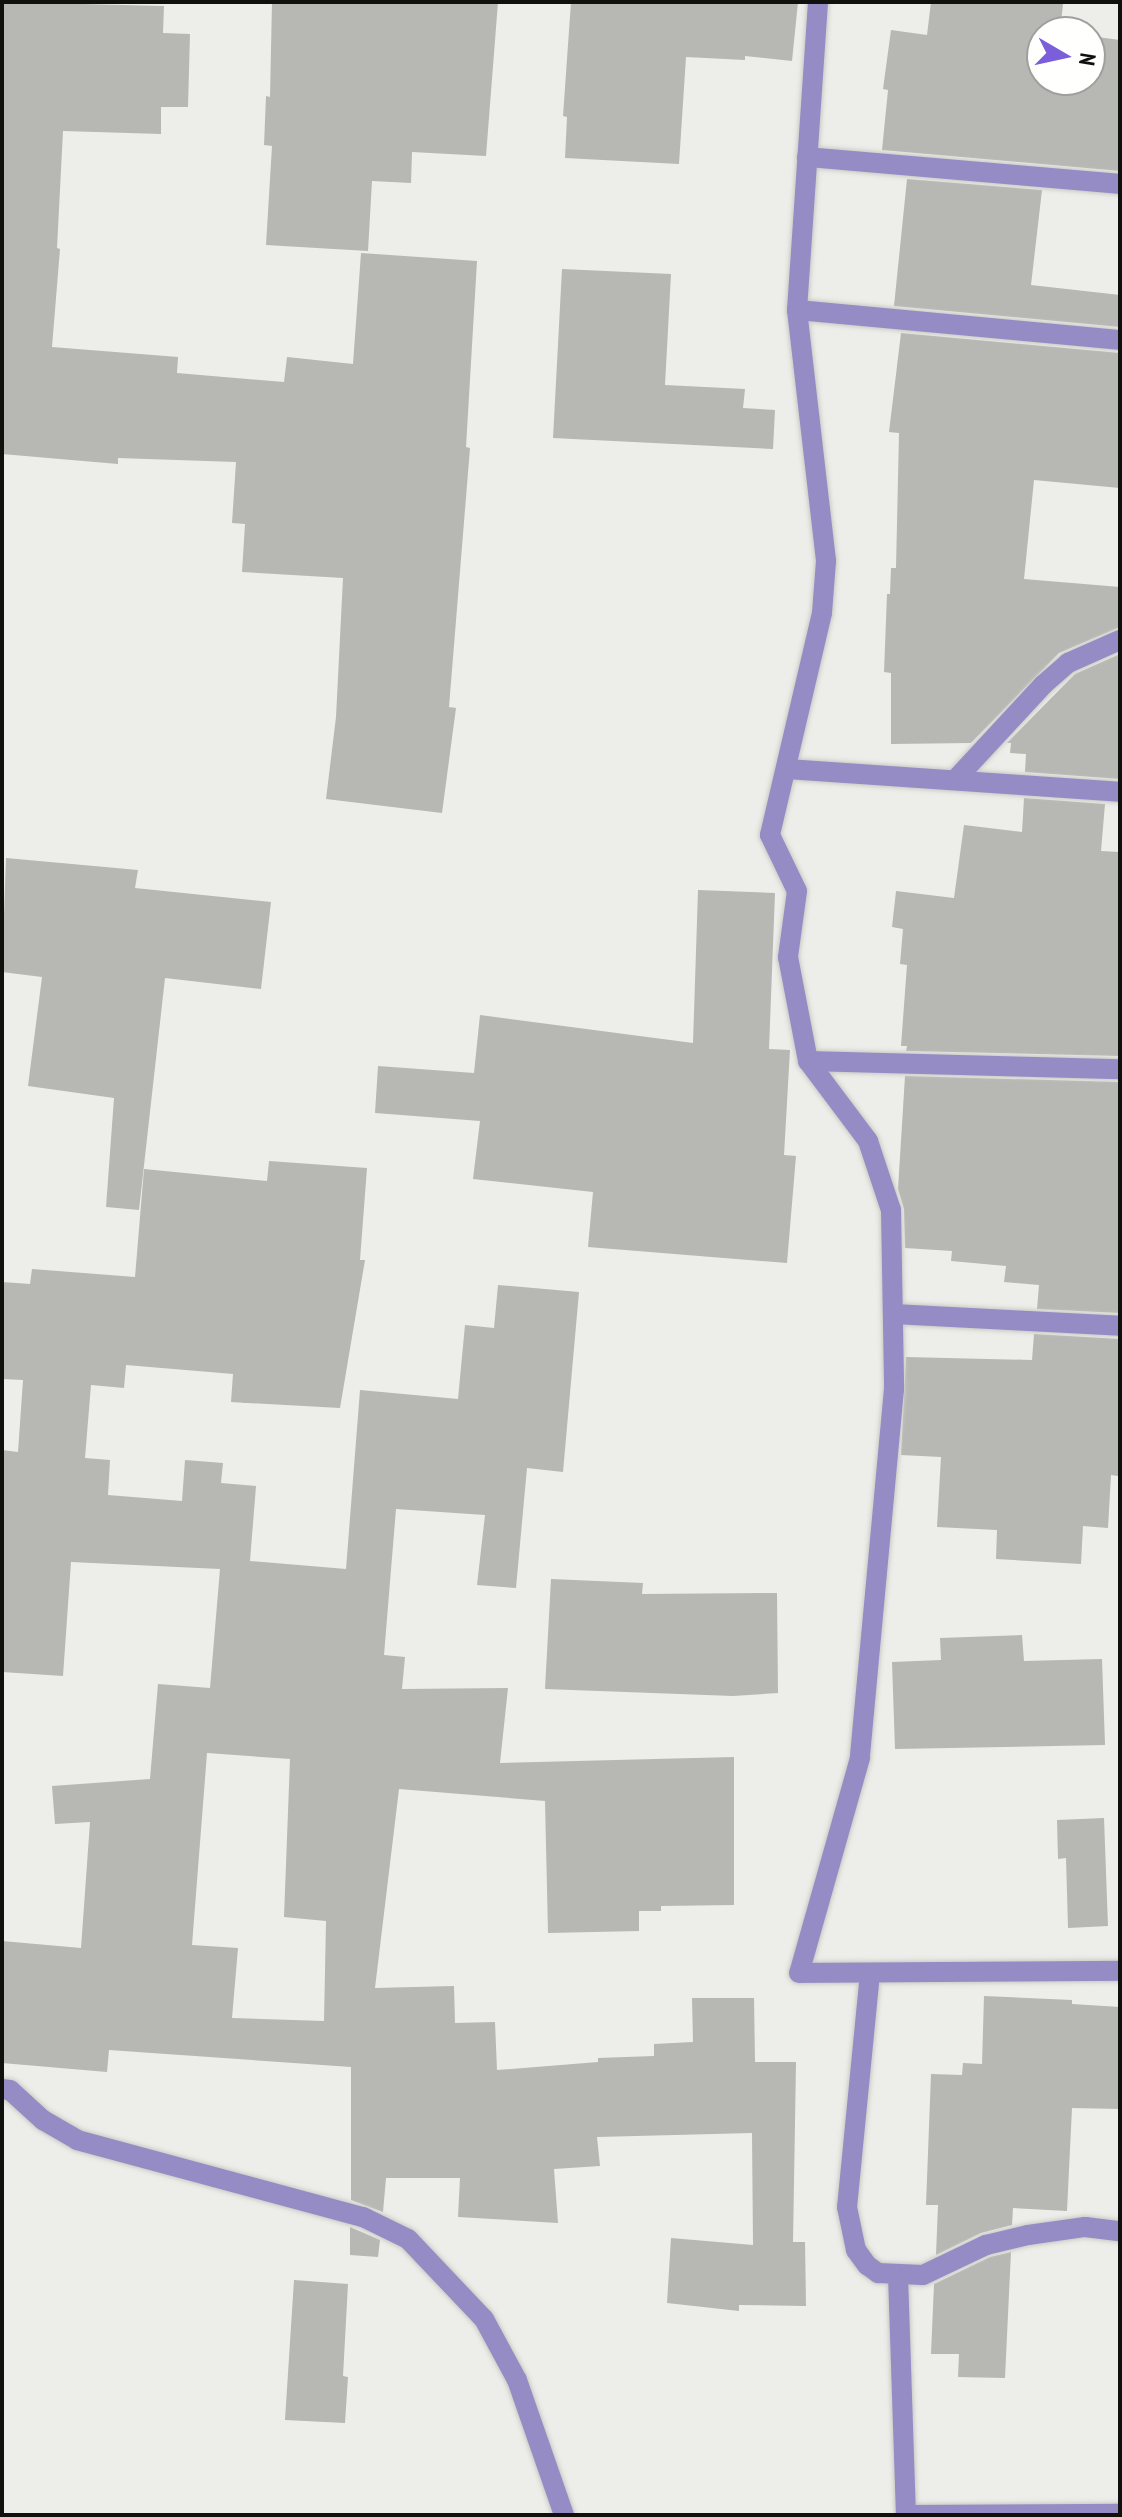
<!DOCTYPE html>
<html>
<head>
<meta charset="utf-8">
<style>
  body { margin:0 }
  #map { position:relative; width:1122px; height:2517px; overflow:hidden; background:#edede9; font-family:"PT Sans Narrow",sans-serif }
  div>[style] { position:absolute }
  .building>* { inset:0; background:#b7b7b3 }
  .roads { filter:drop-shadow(0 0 2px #cacac6) drop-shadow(0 0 2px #cacac6) }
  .street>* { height:20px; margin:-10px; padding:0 10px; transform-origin:10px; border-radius:10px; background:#958cc5 }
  span { translate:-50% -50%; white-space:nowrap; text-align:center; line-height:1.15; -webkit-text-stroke:6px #fffffe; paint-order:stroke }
  .frame { position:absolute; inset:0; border:4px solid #10100f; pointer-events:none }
  .north { position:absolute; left:1026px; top:16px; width:80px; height:80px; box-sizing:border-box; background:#fffffe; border:2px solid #9f9f9e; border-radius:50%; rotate:99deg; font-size:22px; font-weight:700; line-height:32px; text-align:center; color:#10100f }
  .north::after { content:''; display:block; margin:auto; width:28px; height:36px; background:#7b5ed9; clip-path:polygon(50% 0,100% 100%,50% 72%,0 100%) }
</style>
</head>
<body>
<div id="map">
  <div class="building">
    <div style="clip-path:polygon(2px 2px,164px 6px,163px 33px,190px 34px,188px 107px,161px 107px,161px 134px,63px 131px,57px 248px,60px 249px,52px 347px,178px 357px,177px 373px,284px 382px,287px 357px,353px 364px,361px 253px,477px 261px,466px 447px,470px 448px,449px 707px,456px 708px,442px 813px,326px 799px,336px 717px,343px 578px,242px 572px,245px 524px,232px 523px,236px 462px,118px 458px,118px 464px,2px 454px)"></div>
    <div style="clip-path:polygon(272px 2px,498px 2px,486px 156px,412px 152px,411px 183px,372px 181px,368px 251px,266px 245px,272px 146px,264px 145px,266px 96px,270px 97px)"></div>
    <div style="clip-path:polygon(571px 2px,798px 2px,792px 61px,745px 56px,745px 60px,686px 57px,679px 164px,565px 158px,567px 117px,563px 116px)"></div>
    <div style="clip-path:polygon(931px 2px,1063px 4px,1060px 32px,1042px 32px,1042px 80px,1090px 80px,1090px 36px,1120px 40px,1120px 171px,882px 150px,888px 90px,883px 89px,891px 30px,927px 35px)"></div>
    <div style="clip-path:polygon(907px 179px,1042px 190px,1031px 285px,1120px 295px,1120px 327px,894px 306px)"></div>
    <div style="clip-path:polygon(562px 269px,671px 274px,665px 385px,745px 389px,743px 408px,775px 410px,773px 449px,553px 438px)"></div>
    <div style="clip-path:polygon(901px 333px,1120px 353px,1120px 488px,1034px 480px,1024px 579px,1120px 587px,1120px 627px,1059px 653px,971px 743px,891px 744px,891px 673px,884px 672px,887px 594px,890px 594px,891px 568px,896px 568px,899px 433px,889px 432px)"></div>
    <div style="clip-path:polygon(1120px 654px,1120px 779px,1025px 772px,1026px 754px,1010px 753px,1011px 743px,1007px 743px,1075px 674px)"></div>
    <div style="clip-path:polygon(1024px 798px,1105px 804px,1101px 851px,1120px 852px,1120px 1056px,906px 1051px,907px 1046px,901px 1046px,907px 965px,900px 964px,903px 929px,892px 927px,896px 891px,954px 898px,964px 825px,1022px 832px)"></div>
    <div style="clip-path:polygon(6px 858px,138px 870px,135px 888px,271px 902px,261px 989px,165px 978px,139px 1210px,106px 1207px,114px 1098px,28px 1086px,42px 977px,2px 972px)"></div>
    <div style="clip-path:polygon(698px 890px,775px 893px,769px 1049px,790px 1050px,784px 1155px,796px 1156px,787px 1263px,588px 1247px,593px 1192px,473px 1179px,480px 1121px,375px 1113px,378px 1066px,474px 1073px,480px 1015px,693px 1043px)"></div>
    <div style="clip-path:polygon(905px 1076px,1120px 1082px,1120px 1313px,1037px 1309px,1039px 1285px,1004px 1282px,1006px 1266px,951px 1261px,952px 1251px,905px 1248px,904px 1209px,898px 1189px)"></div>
    <div style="clip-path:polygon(evenodd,269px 1161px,367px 1168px,360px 1260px,365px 1260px,340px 1408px,231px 1402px,233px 1374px,126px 1365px,124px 1388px,91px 1385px,85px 1458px,110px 1460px,108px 1495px,182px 1501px,185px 1460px,223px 1463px,221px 1483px,256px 1486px,250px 1561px,346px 1569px,360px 1390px,458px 1399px,465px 1325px,494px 1328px,498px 1285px,579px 1292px,563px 1472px,527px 1468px,516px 1588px,477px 1585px,485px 1515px,396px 1509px,384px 1655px,405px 1657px,402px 1689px,508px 1688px,500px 1763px,734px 1757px,734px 1905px,661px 1906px,661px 1911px,639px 1911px,639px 1931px,548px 1933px,545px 1801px,399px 1789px,375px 1988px,454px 1986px,455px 2023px,495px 2022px,497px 2070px,598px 2062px,598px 2058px,654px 2056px,654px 2044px,693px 2042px,692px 1998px,754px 1998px,755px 2062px,796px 2062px,793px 2242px,805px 2242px,806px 2306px,739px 2305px,739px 2311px,667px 2303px,671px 2238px,753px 2245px,752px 2133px,597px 2137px,600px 2166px,554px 2169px,558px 2223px,458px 2217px,460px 2178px,386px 2178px,383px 2212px,351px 2200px,351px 2067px,109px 2050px,107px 2072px,2px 2063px,2px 1941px,81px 1948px,90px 1822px,55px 1824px,52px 1786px,150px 1779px,158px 1684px,210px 1688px,220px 1569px,71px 1562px,63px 1676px,2px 1672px,2px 1450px,18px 1452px,23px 1380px,2px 1379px,2px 1282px,30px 1284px,32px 1269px,135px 1277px,144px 1169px,267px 1181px,269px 1161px,207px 1753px,290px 1759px,284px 1917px,326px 1921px,324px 2021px,232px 2018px,238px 1948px,192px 1945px,207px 1753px)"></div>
    <div style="clip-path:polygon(1034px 1334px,1120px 1339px,1118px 1476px,1111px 1475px,1108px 1528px,1083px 1526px,1081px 1564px,996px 1559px,997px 1530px,937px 1527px,941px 1457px,901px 1455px,906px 1357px,1032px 1360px)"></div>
    <div style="clip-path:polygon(551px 1579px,643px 1583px,642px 1594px,777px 1593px,778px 1693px,733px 1696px,545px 1689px)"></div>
    <div style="clip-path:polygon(1022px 1635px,1024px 1661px,1102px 1659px,1105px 1745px,895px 1749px,892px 1662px,941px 1660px,940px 1638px)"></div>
    <div style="clip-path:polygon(1104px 1818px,1108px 1926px,1068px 1928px,1066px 1858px,1058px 1859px,1057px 1820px)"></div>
    <div style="clip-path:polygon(984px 1996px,1072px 2000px,1072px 2004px,1120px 2007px,1120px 2109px,1072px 2108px,1067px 2211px,1013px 2208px,1012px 2225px,981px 2233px,936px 2255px,938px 2205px,926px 2205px,931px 2074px,962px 2075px,963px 2063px,982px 2064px)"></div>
    <div style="clip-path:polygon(350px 2227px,380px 2240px,378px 2257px,350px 2255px)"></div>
    <div style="clip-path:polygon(1011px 2252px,1005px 2378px,958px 2377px,959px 2354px,931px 2354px,934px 2284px,990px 2257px)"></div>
    <div style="clip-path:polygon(294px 2280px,348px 2284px,343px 2376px,348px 2377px,345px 2423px,285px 2420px)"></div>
  </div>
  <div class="roads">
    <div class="street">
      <div style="left:818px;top:2px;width:309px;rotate:93.9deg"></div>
      <div style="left:797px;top:310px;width:253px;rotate:83.4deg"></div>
      <div style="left:826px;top:561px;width:52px;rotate:94.4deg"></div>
      <div style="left:822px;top:613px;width:228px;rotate:103.2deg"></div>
      <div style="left:770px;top:835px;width:62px;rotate:64.3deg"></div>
      <div style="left:797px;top:891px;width:67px;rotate:97.8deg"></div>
      <div style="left:788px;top:957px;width:106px;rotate:79.1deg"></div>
      <div style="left:808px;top:1061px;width:100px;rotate:53.1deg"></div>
      <div style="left:868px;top:1141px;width:73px;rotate:71.6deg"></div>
      <div style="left:891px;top:1210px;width:179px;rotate:89deg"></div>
      <div style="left:894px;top:1389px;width:371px;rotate:95.3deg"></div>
      <div style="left:860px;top:1758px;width:223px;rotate:105.8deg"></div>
      <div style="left:799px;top:1973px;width:321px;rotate:-0.4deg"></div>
      <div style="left:807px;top:157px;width:314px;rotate:4.9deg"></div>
      <div style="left:797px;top:310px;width:324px;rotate:5.3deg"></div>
      <div style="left:786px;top:769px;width:335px;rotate:3.9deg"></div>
      <div style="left:955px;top:780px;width:131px;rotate:-47.2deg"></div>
      <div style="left:1044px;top:684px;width:32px;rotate:-41deg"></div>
      <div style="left:1068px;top:663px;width:57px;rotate:-23.9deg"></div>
      <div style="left:808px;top:1061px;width:312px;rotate:1.5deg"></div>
      <div style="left:894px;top:1314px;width:226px;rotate:3deg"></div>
      <div style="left:870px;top:1973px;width:235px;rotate:95.6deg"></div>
      <div style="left:847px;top:2207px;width:44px;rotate:78.2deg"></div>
      <div style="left:856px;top:2250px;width:19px;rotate:54deg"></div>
      <div style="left:867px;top:2265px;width:14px;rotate:36deg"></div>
      <div style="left:878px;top:2273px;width:45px;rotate:2.5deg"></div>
      <div style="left:923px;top:2275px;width:70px;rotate:-25.5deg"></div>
      <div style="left:986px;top:2245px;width:43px;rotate:-13.4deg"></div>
      <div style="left:1028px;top:2235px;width:58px;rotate:-8deg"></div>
      <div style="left:1085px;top:2227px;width:35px;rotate:7deg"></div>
      <div style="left:2px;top:2089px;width:8px;rotate:7deg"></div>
      <div style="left:10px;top:2090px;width:45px;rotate:42.3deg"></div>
      <div style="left:43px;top:2120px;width:39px;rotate:30deg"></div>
      <div style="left:77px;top:2140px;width:296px;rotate:15.1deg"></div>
      <div style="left:363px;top:2217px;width:50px;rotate:26.1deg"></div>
      <div style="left:408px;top:2239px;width:110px;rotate:46.5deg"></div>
      <div style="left:484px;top:2319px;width:69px;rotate:61.6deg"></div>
      <div style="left:517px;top:2380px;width:143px;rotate:70.8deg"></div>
      <div style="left:898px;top:2275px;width:240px;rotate:88.1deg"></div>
      <div style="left:914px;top:2515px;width:206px;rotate:-0.3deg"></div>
    </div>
  </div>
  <div class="frame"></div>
  <div class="north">N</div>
</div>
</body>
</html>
